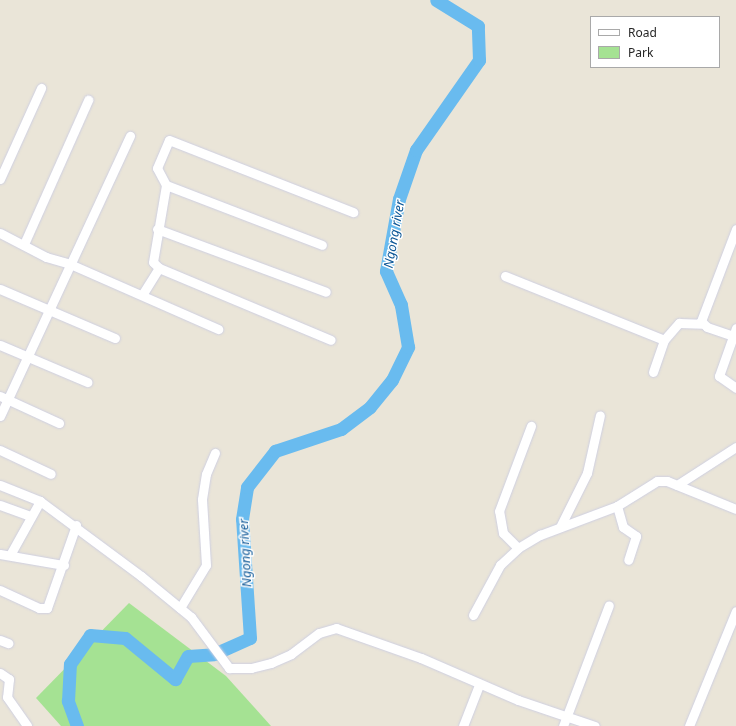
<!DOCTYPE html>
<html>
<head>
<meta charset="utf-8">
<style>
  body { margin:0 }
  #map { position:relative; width:736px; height:726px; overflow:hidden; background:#eae5d8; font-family:"Noto Sans",sans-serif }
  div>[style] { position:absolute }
  .green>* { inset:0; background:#a5e293 }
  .river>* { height:13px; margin:-6.5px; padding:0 6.5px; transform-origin:6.5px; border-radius:6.5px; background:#69bbef }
  .roads { filter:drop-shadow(0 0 1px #cecfe1) drop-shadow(0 0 1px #cecfe1) }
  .minor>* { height:9px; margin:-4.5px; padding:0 4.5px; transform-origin:4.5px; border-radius:4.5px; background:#fff }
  span { translate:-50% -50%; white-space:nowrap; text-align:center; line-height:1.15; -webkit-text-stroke:3px #fff; paint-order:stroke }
  .water-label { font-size:13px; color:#0c5797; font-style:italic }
  .legend { position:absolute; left:590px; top:16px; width:130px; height:52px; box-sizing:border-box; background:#fff; border:1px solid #a9a9a9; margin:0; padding:5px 7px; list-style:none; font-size:12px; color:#272727 }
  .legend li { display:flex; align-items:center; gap:8px; height:20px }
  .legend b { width:20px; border:1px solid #a9a9a9 }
</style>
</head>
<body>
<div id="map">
  <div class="green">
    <div style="clip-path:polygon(129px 603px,226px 676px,271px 726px,61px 726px,36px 698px)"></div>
  </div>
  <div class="river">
    <div style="left:77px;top:726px;width:27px;rotate:-110deg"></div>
    <div style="left:68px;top:701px;width:37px;rotate:-87deg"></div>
    <div style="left:70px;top:664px;width:35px;rotate:-55deg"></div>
    <div style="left:90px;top:635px;width:35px;rotate:5deg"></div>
    <div style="left:125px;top:638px;width:65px;rotate:39.4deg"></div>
    <div style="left:175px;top:679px;width:26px;rotate:-61deg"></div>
    <div style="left:188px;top:656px;width:26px;rotate:-4deg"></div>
    <div style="left:214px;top:654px;width:39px;rotate:-24deg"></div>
    <div style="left:250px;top:638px;width:119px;rotate:-93.8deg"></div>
    <div style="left:242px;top:519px;width:32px;rotate:-81deg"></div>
    <div style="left:247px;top:487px;width:46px;rotate:-52.1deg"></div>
    <div style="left:275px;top:451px;width:70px;rotate:-18.4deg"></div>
    <div style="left:341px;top:429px;width:36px;rotate:-37deg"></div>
    <div style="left:370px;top:407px;width:35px;rotate:-51deg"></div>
    <div style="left:392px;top:380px;width:37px;rotate:-64deg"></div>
    <div style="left:408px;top:347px;width:43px;rotate:-99.5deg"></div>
    <div style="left:401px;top:305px;width:37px;rotate:-114deg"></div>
    <div style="left:386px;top:271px;width:73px;rotate:-79.8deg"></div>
    <div style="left:399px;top:199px;width:52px;rotate:-70.9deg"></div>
    <div style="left:416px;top:150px;width:110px;rotate:-55deg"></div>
    <div style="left:479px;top:60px;width:34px;rotate:-92deg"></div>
    <div style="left:478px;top:26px;width:49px;rotate:-148.2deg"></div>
  </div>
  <div class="roads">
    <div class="minor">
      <div style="left:0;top:179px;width:100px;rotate:-65.7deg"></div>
      <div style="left:166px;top:185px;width:167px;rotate:21deg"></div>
      <div style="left:157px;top:229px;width:180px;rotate:20.4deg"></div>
      <div style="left:736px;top:229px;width:98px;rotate:110.8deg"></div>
      <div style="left:701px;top:321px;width:8px;rotate:45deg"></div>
      <div style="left:707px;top:327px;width:31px;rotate:19deg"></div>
      <div style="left:0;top:233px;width:52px;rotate:27.6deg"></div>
      <div style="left:46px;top:257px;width:25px;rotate:16deg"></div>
      <div style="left:70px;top:264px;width:162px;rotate:23.7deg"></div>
      <div style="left:24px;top:244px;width:158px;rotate:-66deg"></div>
      <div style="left:159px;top:268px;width:186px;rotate:22.7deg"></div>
      <div style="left:505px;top:276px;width:171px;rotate:21.9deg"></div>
      <div style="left:664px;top:340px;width:23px;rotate:-49deg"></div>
      <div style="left:679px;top:323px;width:23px;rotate:2deg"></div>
      <div style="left:0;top:289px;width:125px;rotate:23.1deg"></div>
      <div style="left:142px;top:295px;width:32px;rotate:-58deg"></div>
      <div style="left:159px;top:268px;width:8px;rotate:-135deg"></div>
      <div style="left:153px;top:262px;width:78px;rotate:-80.4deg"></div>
      <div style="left:166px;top:185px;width:19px;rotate:-118deg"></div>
      <div style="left:157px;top:168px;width:30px;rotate:-67deg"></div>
      <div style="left:169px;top:140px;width:198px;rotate:21.4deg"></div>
      <div style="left:736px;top:328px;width:51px;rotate:109.5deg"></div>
      <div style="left:719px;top:376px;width:21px;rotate:35deg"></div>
      <div style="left:0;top:345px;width:95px;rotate:23deg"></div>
      <div style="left:653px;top:372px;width:34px;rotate:-71deg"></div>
      <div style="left:0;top:396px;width:65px;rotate:24.6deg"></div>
      <div style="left:0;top:416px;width:309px;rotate:-65.1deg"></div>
      <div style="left:0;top:450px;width:56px;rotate:25.2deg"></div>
      <div style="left:0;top:485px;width:43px;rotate:21.8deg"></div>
      <div style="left:40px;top:501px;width:126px;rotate:36.6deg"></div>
      <div style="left:141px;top:576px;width:65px;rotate:39.4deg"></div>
      <div style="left:191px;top:617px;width:64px;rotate:53.3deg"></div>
      <div style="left:229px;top:668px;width:22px"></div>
      <div style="left:251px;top:668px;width:21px;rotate:-14deg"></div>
      <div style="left:271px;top:663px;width:22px;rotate:-24deg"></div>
      <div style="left:291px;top:654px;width:35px;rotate:-37deg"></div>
      <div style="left:319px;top:633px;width:18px;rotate:-16deg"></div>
      <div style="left:336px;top:628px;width:90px;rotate:19.4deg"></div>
      <div style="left:421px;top:658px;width:106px;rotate:23.4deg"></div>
      <div style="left:518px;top:700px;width:81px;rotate:18.7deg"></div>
      <div style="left:677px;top:485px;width:70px;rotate:-32.8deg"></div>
      <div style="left:0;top:505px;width:33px;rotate:20deg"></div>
      <div style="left:617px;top:506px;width:22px;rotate:74deg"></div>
      <div style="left:623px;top:527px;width:16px;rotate:35deg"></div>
      <div style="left:636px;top:536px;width:25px;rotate:108deg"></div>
      <div style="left:560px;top:527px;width:60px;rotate:-63.4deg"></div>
      <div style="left:587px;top:473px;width:59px;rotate:-77.4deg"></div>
      <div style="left:518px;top:548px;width:21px;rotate:-135deg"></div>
      <div style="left:503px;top:533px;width:22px;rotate:-100deg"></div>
      <div style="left:499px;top:511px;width:91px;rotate:-69.4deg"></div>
      <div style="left:0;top:554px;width:65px;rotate:9.8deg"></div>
      <div style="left:10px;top:555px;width:62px;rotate:-60.9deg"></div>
      <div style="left:0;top:590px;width:43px;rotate:24.8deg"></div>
      <div style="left:39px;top:608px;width:8px"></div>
      <div style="left:47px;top:608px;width:88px;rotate:-70.7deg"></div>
      <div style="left:180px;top:608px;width:50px;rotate:-58.8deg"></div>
      <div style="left:206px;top:565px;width:66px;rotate:-93.5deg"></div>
      <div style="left:202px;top:499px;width:25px;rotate:-81deg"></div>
      <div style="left:206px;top:474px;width:23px;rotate:-67deg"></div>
      <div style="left:473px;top:615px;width:57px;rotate:-61.6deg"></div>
      <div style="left:500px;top:565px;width:25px;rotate:-43deg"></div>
      <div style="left:518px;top:548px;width:26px;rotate:-31deg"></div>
      <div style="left:540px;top:535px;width:82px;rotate:-20.6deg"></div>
      <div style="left:617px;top:506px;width:47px;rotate:-32deg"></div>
      <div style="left:657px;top:481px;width:10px"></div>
      <div style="left:667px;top:481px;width:74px;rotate:22.1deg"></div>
      <div style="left:0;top:640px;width:9px;rotate:21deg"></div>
      <div style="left:0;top:673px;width:11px;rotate:34deg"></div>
      <div style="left:9px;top:679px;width:18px;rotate:96deg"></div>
      <div style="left:7px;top:697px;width:35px;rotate:55deg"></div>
      <div style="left:463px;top:726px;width:44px;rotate:-68.7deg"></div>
      <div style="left:563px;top:726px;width:129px;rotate:-69.2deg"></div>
      <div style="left:689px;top:726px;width:124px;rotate:-67.8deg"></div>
    </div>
  </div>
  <div class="water-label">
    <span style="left:394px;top:234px;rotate:-80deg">Ngong river</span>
    <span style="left:245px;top:553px;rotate:-93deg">Ngong river</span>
  </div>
  <ul class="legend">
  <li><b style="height:5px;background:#fff"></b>Road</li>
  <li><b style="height:11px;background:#a5e293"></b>Park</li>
  </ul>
</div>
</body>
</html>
